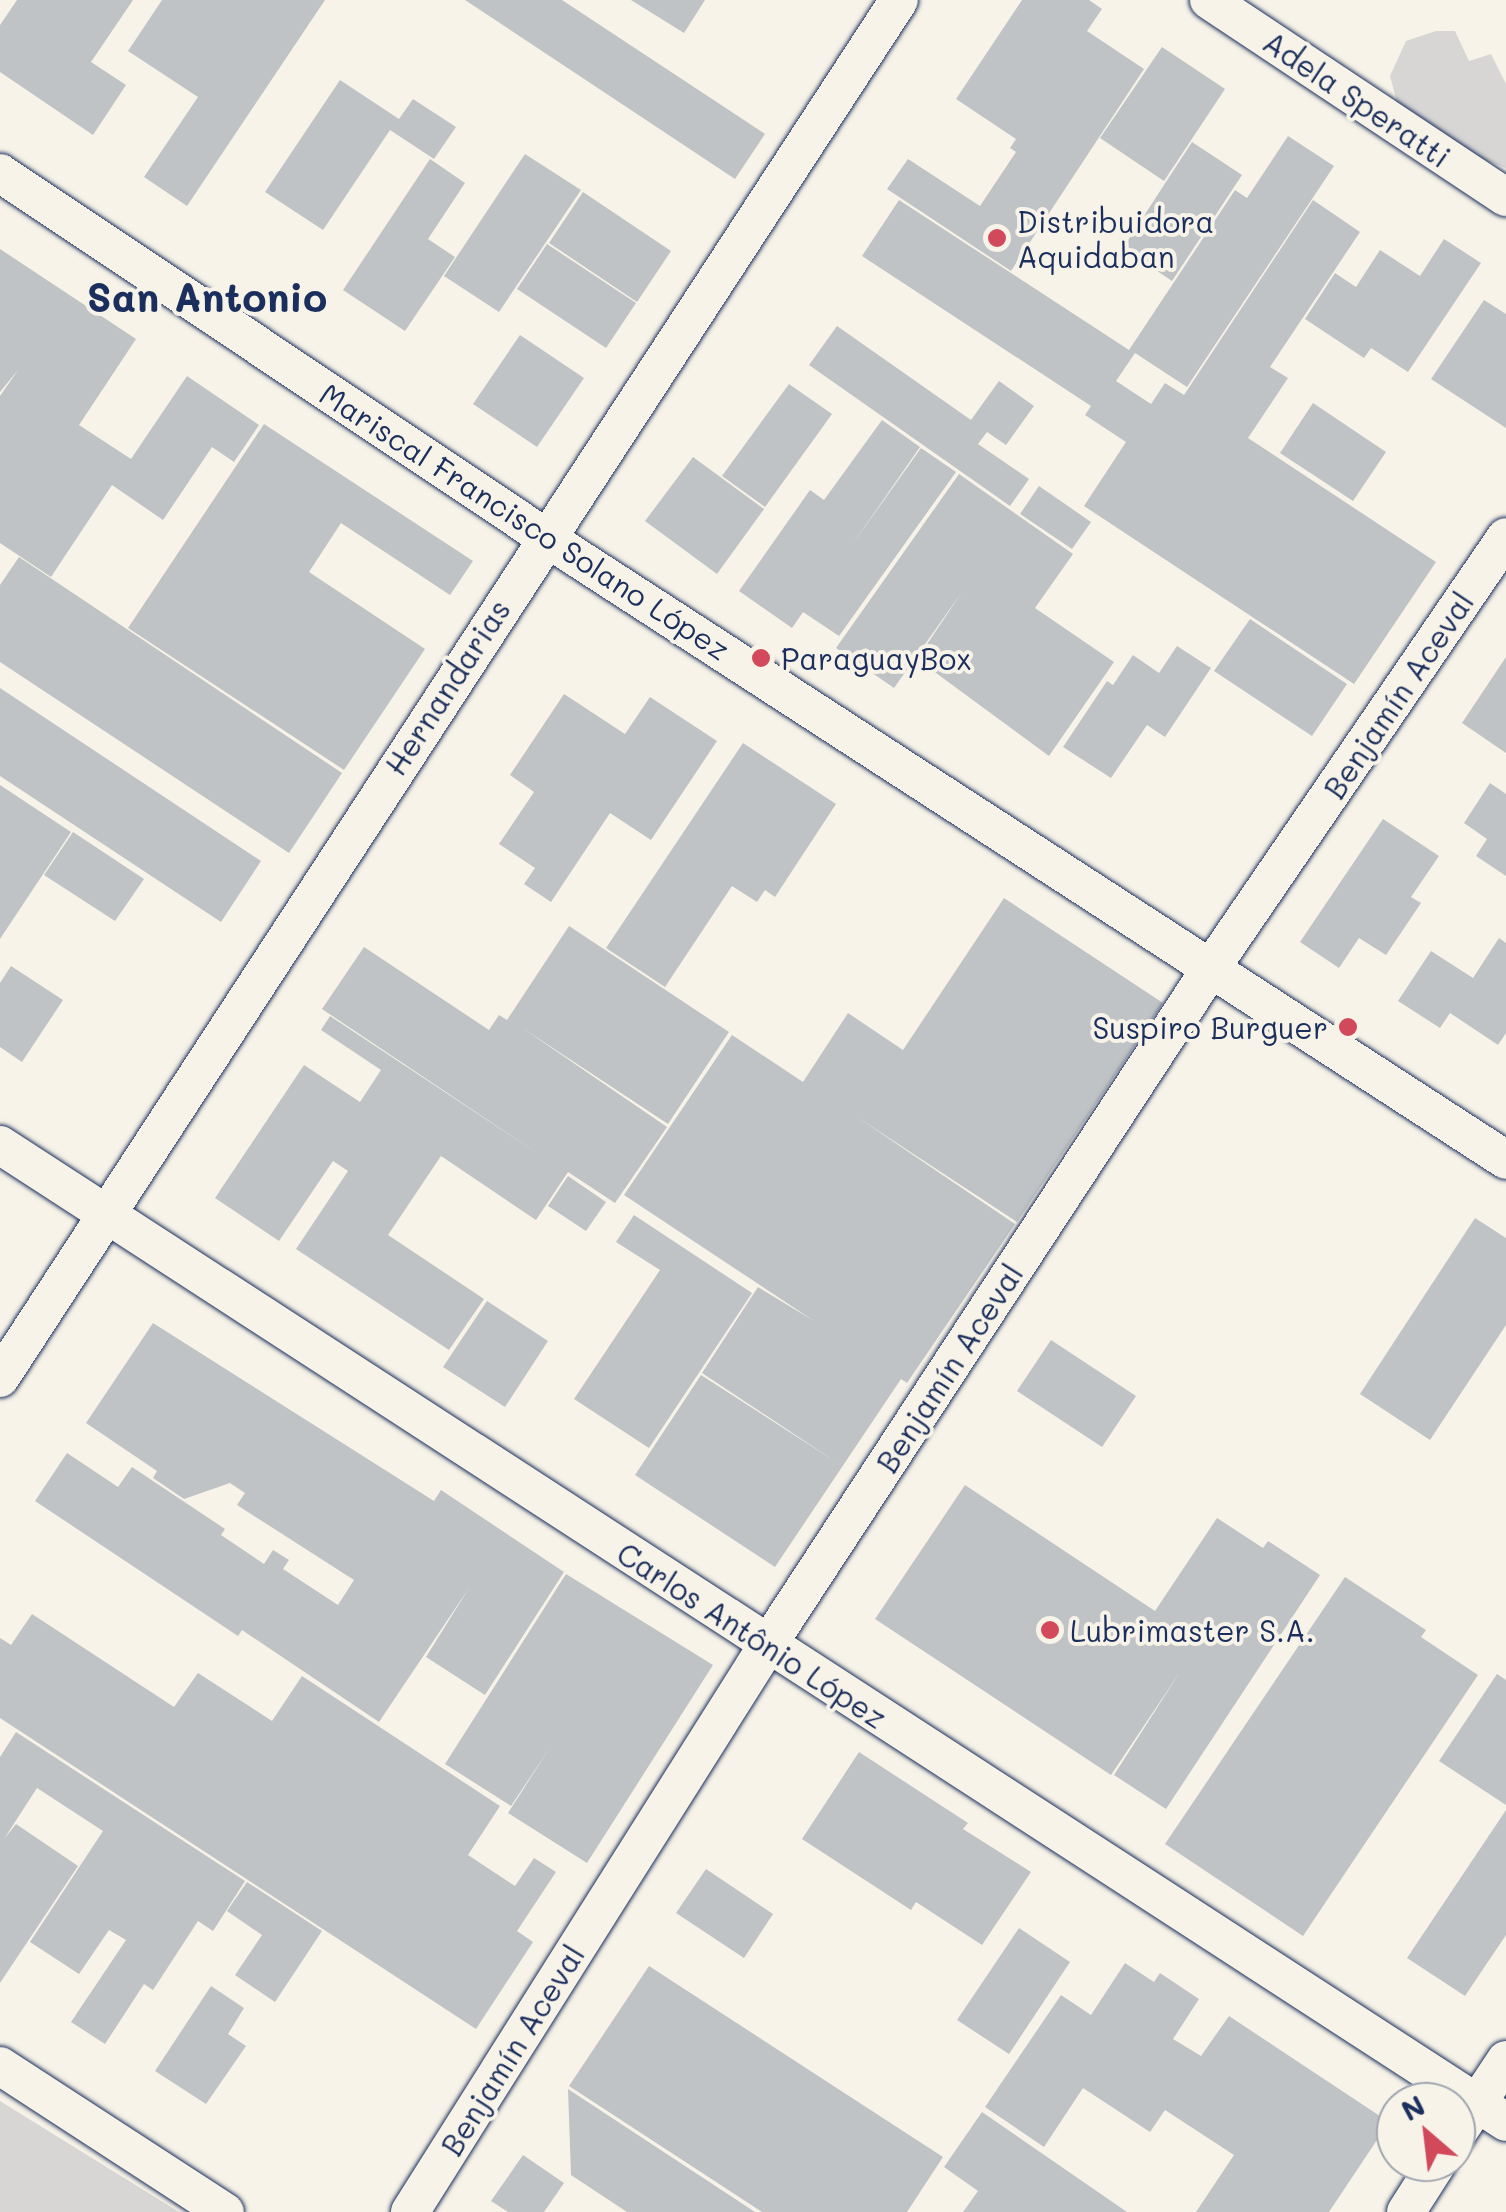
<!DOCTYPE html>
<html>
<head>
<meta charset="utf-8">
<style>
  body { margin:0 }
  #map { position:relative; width:1506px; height:2212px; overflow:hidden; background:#f7f3e8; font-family:Mali,sans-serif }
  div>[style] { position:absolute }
  .green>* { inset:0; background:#d7d6d4 }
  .building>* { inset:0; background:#c0c3c5 }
  .roads { filter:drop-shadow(0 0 2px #1b2f5e) drop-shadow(0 0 2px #1b2f5e) }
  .minor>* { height:38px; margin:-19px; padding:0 19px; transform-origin:19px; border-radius:19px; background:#f7f3e8 }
  .dots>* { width:28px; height:28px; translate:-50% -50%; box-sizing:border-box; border:5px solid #f7f3e8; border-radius:50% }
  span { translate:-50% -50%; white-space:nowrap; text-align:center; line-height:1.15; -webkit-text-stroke:8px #f7f3e8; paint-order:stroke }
  .street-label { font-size:30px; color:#1b2f5e }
  .poi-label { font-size:30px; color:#1b2f5e }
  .left { translate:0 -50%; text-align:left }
  .right { translate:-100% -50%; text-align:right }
  .district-label { font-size:40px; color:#1b2f5e; font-weight:700 }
  .north { position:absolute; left:1376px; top:2082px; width:100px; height:100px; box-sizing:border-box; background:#f7f3e8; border:2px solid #9fa5b1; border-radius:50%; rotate:332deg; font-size:28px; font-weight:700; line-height:40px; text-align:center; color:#1b2f5e }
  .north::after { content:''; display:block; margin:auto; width:35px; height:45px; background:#d1495b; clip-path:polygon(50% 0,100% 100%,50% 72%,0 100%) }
</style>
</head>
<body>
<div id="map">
  <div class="green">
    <div style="clip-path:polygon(1436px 31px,1455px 31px,1469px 61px,1491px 54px,1506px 84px,1506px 168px,1447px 146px,1397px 102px,1390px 76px,1406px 41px)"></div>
    <div style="clip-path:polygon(0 2101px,179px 2212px,0 2212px)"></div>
  </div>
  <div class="building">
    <div style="clip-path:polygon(17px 0,133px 0,91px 62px,126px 85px,93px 135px,0 72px,0 25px)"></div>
    <div style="clip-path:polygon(162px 0,325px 0,187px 206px,144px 177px,198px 97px,128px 51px)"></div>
    <div style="clip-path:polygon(465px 0,562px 0,765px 134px,735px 179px)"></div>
    <div style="clip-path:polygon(631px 0,705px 0,684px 33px)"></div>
    <div style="clip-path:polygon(1022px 0,1089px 0,1102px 9px,1087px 31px,1144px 69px,1011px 271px,887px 189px,908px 159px,980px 206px,1016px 152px,1010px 148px,1016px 139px,956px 99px)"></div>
    <div style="clip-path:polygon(1162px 47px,1225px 89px,1164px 181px,1100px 138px)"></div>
    <div style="clip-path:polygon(340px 80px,399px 119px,413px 99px,456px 127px,434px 159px,390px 130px,323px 230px,265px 192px)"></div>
    <div style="clip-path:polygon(1288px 136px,1334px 166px,1187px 387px,1135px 353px,1116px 381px,1151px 404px,1165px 383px,1184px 395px,1313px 200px,1360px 232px,1270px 367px,1288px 378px,1248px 438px,1436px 562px,1354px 684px,1084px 506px,1126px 442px,1085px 415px,1091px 406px,862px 256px,899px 200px,1129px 350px,1235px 190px,1247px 198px)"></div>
    <div style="clip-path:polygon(1192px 142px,1242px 175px,1172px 281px,1123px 248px)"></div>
    <div style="clip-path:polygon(525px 154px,581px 190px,499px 312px,444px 276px)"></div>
    <div style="clip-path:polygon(430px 159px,465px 183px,428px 239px,455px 257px,405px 331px,343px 290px)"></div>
    <div style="clip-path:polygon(583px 192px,671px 251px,637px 302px,549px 243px)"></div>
    <div style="clip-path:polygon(1444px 239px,1481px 263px,1408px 372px,1371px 348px,1364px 358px,1305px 319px,1335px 273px,1356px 287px,1380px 250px,1420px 276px)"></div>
    <div style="clip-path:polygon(547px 244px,636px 303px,606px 348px,517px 289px)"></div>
    <div style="clip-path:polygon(0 249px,136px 339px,79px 425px,131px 459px,187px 376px,259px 425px,234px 462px,212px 447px,163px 520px,112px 485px,51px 577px,0 543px,0 396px,18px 370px,0 392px)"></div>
    <div style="clip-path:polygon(1484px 300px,1506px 314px,1506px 428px,1431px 379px)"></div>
    <div style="clip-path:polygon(837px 326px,971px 420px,999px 381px,1034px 406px,1006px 445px,987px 432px,978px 444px,1029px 479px,1010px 506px,809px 365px)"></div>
    <div style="clip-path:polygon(520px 335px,584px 378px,537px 447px,473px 404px)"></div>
    <div style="clip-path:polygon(789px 384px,832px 414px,765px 507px,722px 476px)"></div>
    <div style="clip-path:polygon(1313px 403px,1386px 452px,1353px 501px,1280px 453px)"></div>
    <div style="clip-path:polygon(882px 420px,920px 447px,852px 545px,921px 448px,956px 472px,839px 636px,803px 612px,792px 628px,739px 591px,810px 490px,824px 500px)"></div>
    <div style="clip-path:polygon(264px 424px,473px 561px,450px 595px,341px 523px,309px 572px,425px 649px,344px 770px,128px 628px)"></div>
    <div style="clip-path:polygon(693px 457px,764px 509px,717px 574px,645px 521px)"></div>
    <div style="clip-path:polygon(959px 474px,1073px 554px,1035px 608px,1114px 662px,1049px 756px,917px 659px,962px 592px,894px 688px,836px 648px)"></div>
    <div style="clip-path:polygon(1039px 486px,1091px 522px,1072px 549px,1020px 514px)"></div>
    <div style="clip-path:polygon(19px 557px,342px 773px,289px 853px,0 662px,0 585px)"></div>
    <div style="clip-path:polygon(1250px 619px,1347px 684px,1312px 736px,1214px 671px)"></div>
    <div style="clip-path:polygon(1177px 646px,1211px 668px,1165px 737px,1147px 725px,1111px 778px,1063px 747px,1107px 681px,1113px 685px,1133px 655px,1159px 673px)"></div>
    <div style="clip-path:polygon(1506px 657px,1506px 753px,1462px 723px)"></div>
    <div style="clip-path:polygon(0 688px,261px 861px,221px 922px,0 776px)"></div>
    <div style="clip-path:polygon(564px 694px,625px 734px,650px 697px,717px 741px,651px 840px,610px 813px,551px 902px,524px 884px,535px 868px,499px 844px,534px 792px,510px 775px)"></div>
    <div style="clip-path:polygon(743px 743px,836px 804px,775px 897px,765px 890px,757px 902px,732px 886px,665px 987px,606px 948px)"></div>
    <div style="clip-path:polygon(1490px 783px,1506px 794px,1506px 876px,1476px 856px,1487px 839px,1464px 823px)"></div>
    <div style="clip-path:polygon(0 785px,71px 832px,0 939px)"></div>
    <div style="clip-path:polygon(1383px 819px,1439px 856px,1411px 897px,1421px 903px,1386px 955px,1359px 938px,1339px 968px,1300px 942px)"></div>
    <div style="clip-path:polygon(73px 832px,144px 879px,115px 921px,44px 875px)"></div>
    <div style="clip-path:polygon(1004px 898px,1163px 1003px,1017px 1222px,857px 1117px,1015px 1224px,907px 1383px,901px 1379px,775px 1567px,635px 1475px,701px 1375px,836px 1462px,702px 1373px,758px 1287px,814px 1321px,624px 1195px,732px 1035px,803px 1082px,848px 1013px,903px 1050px)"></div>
    <div style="clip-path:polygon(569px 926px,729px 1032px,668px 1124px,521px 1027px,667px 1127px,615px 1203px,568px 1172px,536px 1220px,441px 1156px,388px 1235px,484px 1299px,449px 1350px,296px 1249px,348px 1171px,333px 1161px,279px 1241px,215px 1198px,304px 1065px,360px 1102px,381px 1070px,321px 1030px,330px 1016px,540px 1155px,322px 1009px,364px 947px,489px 1030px,499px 1015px,507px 1020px)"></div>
    <div style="clip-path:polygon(1499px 938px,1506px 943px,1506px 1033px,1498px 1045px,1450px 1013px,1440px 1028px,1398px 1001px,1431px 951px,1473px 978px)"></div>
    <div style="clip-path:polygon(11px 966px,63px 1000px,22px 1062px,0 1047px,0 983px)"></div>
    <div style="clip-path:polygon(568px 1176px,606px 1202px,586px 1231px,548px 1206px)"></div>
    <div style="clip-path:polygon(634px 1215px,752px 1293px,649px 1448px,574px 1399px,660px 1270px,616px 1242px)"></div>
    <div style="clip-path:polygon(1475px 1218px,1506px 1238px,1506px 1325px,1430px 1440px,1360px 1394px)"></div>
    <div style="clip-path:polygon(487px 1301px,548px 1341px,505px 1407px,443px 1367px)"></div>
    <div style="clip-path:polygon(153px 1323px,434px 1501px,441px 1490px,564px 1572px,485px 1695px,426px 1657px,469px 1588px,379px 1722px,242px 1630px,238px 1636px,35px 1501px,67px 1453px,118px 1487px,132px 1467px,225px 1529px,221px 1535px,264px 1564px,273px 1550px,289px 1560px,283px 1569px,338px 1605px,354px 1580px,237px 1505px,245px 1493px,230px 1483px,184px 1499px,153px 1478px,157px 1471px,86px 1423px)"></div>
    <div style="clip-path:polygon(1051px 1340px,1136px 1396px,1102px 1447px,1017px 1391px)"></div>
    <div style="clip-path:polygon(965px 1485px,1155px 1611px,1217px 1518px,1263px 1548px,1268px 1541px,1320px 1575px,1166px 1809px,1114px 1775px,1180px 1672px,1111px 1775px,875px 1619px)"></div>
    <div style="clip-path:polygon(566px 1574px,713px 1665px,587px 1863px,508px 1813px,549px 1749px,511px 1806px,445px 1764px)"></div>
    <div style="clip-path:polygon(1345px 1577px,1426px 1630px,1421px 1637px,1478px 1675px,1303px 1936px,1165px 1844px)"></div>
    <div style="clip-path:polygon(32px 1614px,174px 1707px,198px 1673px,272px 1721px,302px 1676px,500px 1806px,468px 1855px,515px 1886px,534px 1858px,556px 1872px,517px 1931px,533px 1942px,476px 2029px,0 1718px,0 1638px,11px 1645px)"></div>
    <div style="clip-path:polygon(1497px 1674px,1506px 1680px,1506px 1805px,1439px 1761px)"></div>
    <div style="clip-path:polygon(16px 1732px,245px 1881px,213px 1931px,198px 1921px,153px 1990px,144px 1984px,105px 2044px,71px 2022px,126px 1940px,109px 1930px,79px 1974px,30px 1942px,103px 1831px,37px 1788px,4px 1839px,16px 1824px,78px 1866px,0 1983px,0 1757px)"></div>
    <div style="clip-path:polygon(859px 1752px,968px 1823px,963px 1829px,1031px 1872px,982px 1945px,916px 1902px,911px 1910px,802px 1839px)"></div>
    <div style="clip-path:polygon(1506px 1810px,1506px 1935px,1465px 1996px,1407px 1958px)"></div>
    <div style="clip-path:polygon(706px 1869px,773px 1914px,744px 1958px,676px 1913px)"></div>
    <div style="clip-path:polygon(247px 1882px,322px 1931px,275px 2002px,235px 1975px,262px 1935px,227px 1911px)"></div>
    <div style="clip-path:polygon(1019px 1928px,1070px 1962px,1009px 2054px,957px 2020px)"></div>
    <div style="clip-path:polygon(1125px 1963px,1154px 1982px,1160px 1973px,1199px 1999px,1173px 2039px,1201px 2056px,1229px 2016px,1389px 2122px,1329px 2212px,1196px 2212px,1234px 2155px,1165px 2110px,1150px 2132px,1083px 2088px,1044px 2147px,985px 2107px,1061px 1995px,1091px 2015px)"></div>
    <div style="clip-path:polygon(649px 1966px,943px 2157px,907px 2212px,762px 2212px,569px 2086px)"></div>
    <div style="clip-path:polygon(211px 1986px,244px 2008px,228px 2034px,246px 2046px,206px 2104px,155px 2071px)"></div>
    <div style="clip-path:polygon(568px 2089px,755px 2212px,627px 2212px,571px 2175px)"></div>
    <div style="clip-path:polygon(982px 2112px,1127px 2212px,963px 2212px,978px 2191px,944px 2167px)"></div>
    <div style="clip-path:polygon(523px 2155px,564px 2183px,544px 2212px,508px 2212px,491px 2201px)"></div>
  </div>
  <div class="roads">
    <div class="minor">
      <div style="left:1209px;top:0;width:356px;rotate:33.6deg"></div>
      <div style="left:0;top:173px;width:655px;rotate:33.74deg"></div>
      <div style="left:545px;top:537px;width:1145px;rotate:32.95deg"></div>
      <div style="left:0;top:1145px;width:1795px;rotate:32.97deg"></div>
      <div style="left:0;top:1378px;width:1645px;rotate:-56.88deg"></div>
      <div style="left:0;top:2066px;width:268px;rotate:33deg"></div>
      <div style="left:1456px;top:2135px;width:90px;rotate:-56.3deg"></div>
      <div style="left:410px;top:2212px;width:669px;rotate:-57.76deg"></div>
      <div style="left:767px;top:1646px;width:810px;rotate:-56.78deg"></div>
      <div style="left:1211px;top:968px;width:522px;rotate:-55.61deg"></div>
      <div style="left:1406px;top:2212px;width:59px;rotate:-57.4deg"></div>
    </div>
  </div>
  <div class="dots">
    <div style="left:997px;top:238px;background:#d1495b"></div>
    <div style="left:761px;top:658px;background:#d1495b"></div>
    <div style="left:1348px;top:1027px;background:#d1495b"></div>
    <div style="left:1050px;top:1630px;background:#d1495b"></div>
  </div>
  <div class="street-label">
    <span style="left:1357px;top:99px;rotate:34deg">Adela Speratti</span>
    <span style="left:525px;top:521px;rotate:33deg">Mariscal Francisco Solano López</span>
    <span style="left:447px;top:687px;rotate:-57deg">Hernandarias</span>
    <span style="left:1398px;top:695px;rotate:-56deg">Benjamín Aceval</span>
    <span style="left:949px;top:1368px;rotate:-57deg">Benjamín Aceval</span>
    <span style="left:752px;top:1635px;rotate:33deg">Carlos Antônio López</span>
    <span style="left:512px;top:2050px;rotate:-58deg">Benjamín Aceval</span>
  </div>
  <div class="poi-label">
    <span class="left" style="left:1017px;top:238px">Distribuidora<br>Aquidaban</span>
    <span class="left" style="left:781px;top:658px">ParaguayBox</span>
    <span class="right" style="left:1328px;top:1027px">Suspiro Burguer</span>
    <span class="left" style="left:1070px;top:1630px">Lubrimaster S.A.</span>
  </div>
  <div class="district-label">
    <span style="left:207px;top:296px">San Antonio</span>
  </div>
  <div class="north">N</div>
</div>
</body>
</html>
